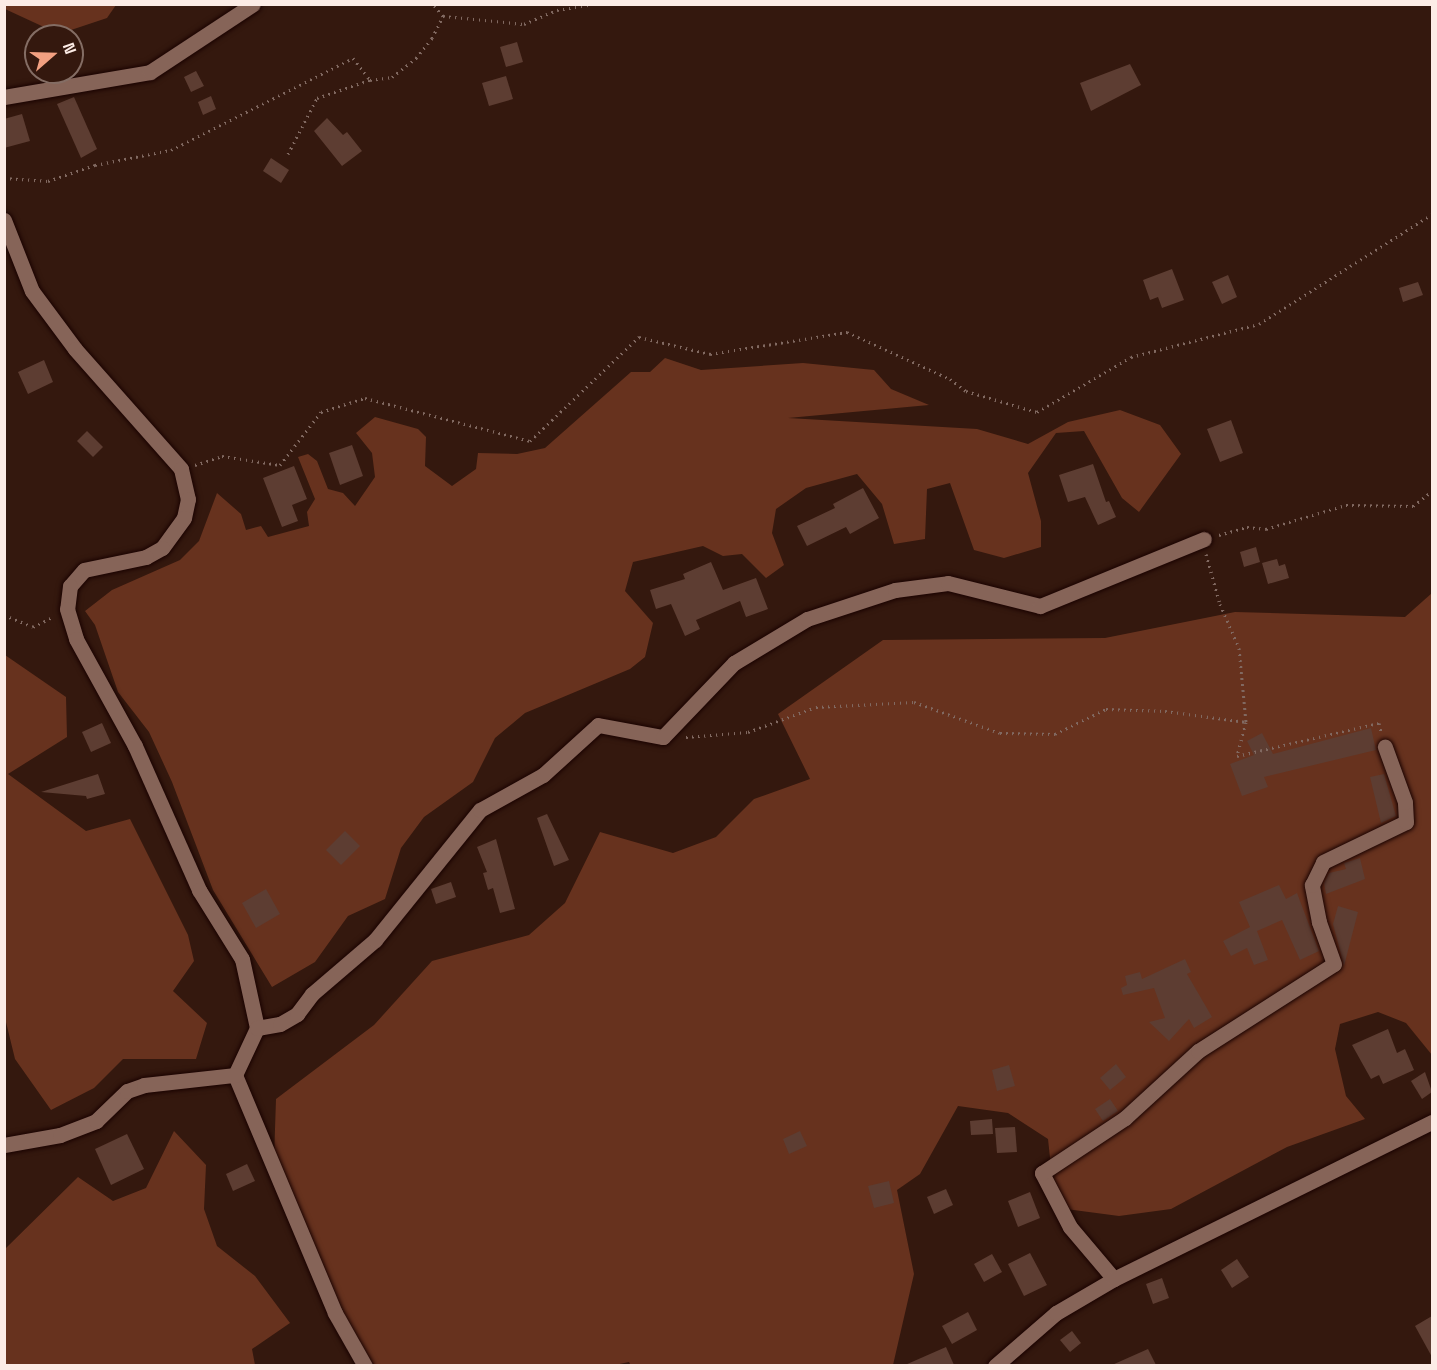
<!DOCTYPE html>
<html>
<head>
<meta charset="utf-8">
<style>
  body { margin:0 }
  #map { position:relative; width:1437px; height:1370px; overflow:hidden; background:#34180e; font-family:"Space Grotesk",sans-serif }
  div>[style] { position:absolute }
  .green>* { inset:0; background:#67321e }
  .building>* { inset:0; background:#5d3d32 }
  .path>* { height:3px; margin-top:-1.5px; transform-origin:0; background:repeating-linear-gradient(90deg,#816961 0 1.5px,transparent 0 6px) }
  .roads { filter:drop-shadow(0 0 2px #1a0300) drop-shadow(0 0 2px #1a0300) }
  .minor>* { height:15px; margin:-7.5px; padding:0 7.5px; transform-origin:7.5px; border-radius:7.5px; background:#866458 }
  span { translate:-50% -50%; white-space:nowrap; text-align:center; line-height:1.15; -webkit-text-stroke:6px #34180e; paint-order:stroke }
  .frame { position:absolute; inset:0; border:6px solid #fcece6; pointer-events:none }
  .north { position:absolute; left:24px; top:24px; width:60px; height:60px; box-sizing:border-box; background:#34180e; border:2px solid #846d64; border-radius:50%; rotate:70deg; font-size:16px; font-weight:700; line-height:24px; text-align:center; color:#fcece6 }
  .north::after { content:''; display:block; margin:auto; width:21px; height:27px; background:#f2a081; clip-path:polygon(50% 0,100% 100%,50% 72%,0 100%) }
</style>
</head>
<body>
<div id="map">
  <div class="green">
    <div style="clip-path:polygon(5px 4px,116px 4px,116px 5px,107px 18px,59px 34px,5px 9px)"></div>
    <div style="clip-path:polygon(665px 358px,701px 370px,803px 363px,874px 370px,891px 389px,929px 405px,788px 418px,977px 429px,1028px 444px,1068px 422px,1120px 410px,1160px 425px,1181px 454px,1139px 512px,1122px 498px,1084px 431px,1056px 433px,1028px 473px,1041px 521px,1041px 547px,1004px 558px,974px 550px,950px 483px,927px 489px,925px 539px,894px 544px,882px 504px,857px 474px,806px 488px,776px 509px,772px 533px,784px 565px,766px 578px,742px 554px,723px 556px,703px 546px,633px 562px,625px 591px,653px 623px,645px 657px,630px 669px,525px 713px,495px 738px,473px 782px,424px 817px,401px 848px,385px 899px,348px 916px,315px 962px,272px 987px,213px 890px,172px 782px,149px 732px,118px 692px,95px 625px,85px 611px,112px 590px,180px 560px,199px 541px,217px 493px,241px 514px,246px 530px,261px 526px,268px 537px,309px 526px,307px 512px,315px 499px,298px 457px,308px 454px,317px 461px,328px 489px,343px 493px,355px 506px,375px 477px,372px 453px,356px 433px,375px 417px,418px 429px,426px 437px,425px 466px,452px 486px,476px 469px,478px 453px,517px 454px,545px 448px,631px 372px,650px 372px)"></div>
    <div style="clip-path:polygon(1432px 593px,1432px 1055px,1406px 1023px,1378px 1012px,1340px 1024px,1335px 1049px,1346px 1096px,1365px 1119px,1287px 1147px,1171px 1209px,1119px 1216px,1066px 1209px,1053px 1186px,1048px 1139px,1008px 1113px,958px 1106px,920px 1174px,897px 1190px,914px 1274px,893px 1365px,631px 1366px,629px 1362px,610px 1366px,375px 1365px,358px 1352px,274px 1159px,276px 1099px,374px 1025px,432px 961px,529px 935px,565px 903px,600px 832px,673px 853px,716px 837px,754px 799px,810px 779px,778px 714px,883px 640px,1105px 638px,1235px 612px,1405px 617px)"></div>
    <div style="clip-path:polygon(5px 655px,66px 697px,67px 737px,8px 774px,86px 831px,130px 819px,188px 935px,194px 961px,173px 991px,207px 1023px,196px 1059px,123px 1059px,94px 1088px,51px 1110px,15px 1059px,5px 1018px)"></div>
    <div style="clip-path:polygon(174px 1131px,206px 1165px,204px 1209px,217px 1246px,255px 1276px,290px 1323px,252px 1349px,255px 1365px,5px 1365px,5px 1249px,78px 1177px,113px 1201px,146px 1188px)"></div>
  </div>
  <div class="building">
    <div style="clip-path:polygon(517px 42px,523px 62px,506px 67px,500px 47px)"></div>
    <div style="clip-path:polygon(1130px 64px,1141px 85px,1091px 111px,1080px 83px)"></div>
    <div style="clip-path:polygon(196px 71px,204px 86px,191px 92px,184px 77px)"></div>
    <div style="clip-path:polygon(506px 76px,513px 99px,489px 106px,482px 83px)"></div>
    <div style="clip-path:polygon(211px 96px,216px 109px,203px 115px,198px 102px)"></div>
    <div style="clip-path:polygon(74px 97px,97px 149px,81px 158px,57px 104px)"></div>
    <div style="clip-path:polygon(22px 114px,30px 141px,4px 148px,4px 119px)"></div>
    <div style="clip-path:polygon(327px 118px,343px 135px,347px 132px,362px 151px,342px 166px,314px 131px)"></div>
    <div style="clip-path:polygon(271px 158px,289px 170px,281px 183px,263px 171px)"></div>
    <div style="clip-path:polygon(1172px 269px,1184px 300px,1162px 308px,1158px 297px,1150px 300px,1143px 280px)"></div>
    <div style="clip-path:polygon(1228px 275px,1237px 297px,1222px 304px,1212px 282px)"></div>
    <div style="clip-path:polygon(1418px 282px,1423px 295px,1403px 302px,1399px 288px)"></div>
    <div style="clip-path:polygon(44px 360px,53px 382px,28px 394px,18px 372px)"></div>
    <div style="clip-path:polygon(1231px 420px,1243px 453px,1220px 462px,1207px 429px)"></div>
    <div style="clip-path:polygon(87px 431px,103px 447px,93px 457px,77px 441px)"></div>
    <div style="clip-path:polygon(352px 445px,363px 476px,340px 485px,329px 453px)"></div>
    <div style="clip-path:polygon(1093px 464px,1106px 502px,1109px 501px,1116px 517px,1098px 525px,1085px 497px,1068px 502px,1059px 475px)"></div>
    <div style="clip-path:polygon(294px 466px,307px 499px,292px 505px,298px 521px,282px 527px,263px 478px)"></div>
    <div style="clip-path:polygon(863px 488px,879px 518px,850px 534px,846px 527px,807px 546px,797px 526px,835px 508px,833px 504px)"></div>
    <div style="clip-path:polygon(1256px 547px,1260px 562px,1244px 567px,1240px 552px)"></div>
    <div style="clip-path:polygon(1277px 559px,1279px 566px,1285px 564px,1289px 578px,1268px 584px,1262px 563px)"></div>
    <div style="clip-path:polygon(711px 562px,723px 590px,756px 578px,768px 609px,746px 617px,740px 601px,696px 620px,700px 629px,685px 636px,671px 604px,656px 609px,650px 590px,685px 579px,683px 574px)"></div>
    <div style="clip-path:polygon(102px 723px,111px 743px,91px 752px,82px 732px)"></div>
    <div style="clip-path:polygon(1371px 728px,1376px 750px,1264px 777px,1268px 787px,1242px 796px,1230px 764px,1254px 755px,1247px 741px,1262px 733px,1273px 754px)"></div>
    <div style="clip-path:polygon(98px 774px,105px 794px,87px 799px,86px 796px,41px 792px)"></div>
    <div style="clip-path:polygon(1384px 774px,1396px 816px,1381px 823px,1370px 777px)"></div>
    <div style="clip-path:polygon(547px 814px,569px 860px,554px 866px,537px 818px)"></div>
    <div style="clip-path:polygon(345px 831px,360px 846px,341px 865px,326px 850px)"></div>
    <div style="clip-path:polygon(496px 839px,515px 909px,500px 913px,493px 888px,488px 890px,483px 873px,487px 872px,477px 847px)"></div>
    <div style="clip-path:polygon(1360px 858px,1365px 879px,1326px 894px,1324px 883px,1329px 873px,1346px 869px,1344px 863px)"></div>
    <div style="clip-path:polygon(451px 882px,456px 897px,436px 904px,431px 889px)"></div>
    <div style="clip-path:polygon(1279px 885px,1286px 899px,1297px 893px,1319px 951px,1300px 960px,1282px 920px,1257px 931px,1268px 960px,1254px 965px,1247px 948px,1231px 956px,1223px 941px,1250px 927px,1239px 902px)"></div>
    <div style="clip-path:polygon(266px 889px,280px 914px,256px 928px,242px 903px)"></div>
    <div style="clip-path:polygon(1338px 906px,1358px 912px,1344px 966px,1333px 924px)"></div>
    <div style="clip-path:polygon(1185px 959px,1191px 972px,1187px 974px,1212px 1017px,1194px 1028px,1189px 1019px,1169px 1041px,1149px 1022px,1165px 1018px,1154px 988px,1123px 995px,1121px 988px,1127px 985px,1125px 976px,1140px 972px,1142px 979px)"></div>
    <div style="clip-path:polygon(1388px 1029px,1397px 1053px,1405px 1049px,1414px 1070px,1383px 1084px,1379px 1075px,1371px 1079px,1352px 1045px)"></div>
    <div style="clip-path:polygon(1116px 1064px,1126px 1077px,1110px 1090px,1100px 1078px)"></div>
    <div style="clip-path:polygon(1009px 1065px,1015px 1086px,997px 1091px,992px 1070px)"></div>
    <div style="clip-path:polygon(1425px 1072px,1432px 1092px,1422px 1099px,1411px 1081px)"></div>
    <div style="clip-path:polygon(1110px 1099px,1118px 1111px,1103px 1121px,1095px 1109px)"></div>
    <div style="clip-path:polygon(992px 1119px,993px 1134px,971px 1135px,970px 1121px)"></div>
    <div style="clip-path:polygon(1015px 1127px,1017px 1152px,997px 1153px,995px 1128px)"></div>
    <div style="clip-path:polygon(800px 1131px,807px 1146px,789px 1154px,783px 1139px)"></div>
    <div style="clip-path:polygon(127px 1134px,144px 1169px,111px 1185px,95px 1149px)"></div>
    <div style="clip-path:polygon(247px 1164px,255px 1181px,233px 1191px,226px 1174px)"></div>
    <div style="clip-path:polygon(889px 1181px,894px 1203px,874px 1208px,868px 1186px)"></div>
    <div style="clip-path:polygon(946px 1189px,953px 1205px,934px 1214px,927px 1197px)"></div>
    <div style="clip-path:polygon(1030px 1192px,1040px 1218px,1018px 1227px,1008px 1201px)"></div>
    <div style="clip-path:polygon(1030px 1253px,1047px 1285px,1024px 1296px,1008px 1264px)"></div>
    <div style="clip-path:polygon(992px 1254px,1002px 1272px,984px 1282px,974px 1264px)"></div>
    <div style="clip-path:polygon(1237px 1259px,1249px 1277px,1232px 1288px,1221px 1270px)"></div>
    <div style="clip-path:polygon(1162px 1278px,1169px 1298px,1153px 1304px,1146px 1284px)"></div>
    <div style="clip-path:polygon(968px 1312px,977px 1330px,952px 1344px,942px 1326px)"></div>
    <div style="clip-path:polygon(1432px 1316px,1432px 1357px,1415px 1326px)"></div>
    <div style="clip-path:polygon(1072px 1331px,1081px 1343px,1070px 1352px,1060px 1340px)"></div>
    <div style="clip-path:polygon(946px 1347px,954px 1365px,905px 1365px)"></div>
    <div style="clip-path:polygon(1148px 1349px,1156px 1365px,1112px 1365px)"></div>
  </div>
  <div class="path">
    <div style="left:443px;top:16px;width:81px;rotate:5.6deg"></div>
    <div style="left:524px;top:24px;width:36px;rotate:-23deg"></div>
    <div style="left:557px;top:10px;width:36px;rotate:-9deg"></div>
    <div style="left:288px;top:154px;width:63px;rotate:-62.6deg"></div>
    <div style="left:317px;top:98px;width:56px;rotate:-18.8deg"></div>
    <div style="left:4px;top:178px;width:44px;rotate:3.9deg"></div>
    <div style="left:48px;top:181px;width:50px;rotate:-18.8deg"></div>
    <div style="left:95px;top:165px;width:77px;rotate:-11.2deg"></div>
    <div style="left:171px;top:150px;width:204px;rotate:-26.8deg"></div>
    <div style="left:353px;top:58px;width:28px;rotate:52deg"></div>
    <div style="left:370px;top:80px;width:22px;rotate:-8deg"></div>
    <div style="left:392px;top:77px;width:31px;rotate:-38deg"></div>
    <div style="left:416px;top:58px;width:26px;rotate:-51deg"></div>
    <div style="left:432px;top:38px;width:25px;rotate:-63deg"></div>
    <div style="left:443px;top:16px;width:16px;rotate:-130deg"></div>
    <div style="left:195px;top:465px;width:28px;rotate:-18deg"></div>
    <div style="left:222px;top:456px;width:59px;rotate:8.8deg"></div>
    <div style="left:280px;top:465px;width:67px;rotate:-52.3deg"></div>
    <div style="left:321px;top:412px;width:46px;rotate:-17.7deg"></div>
    <div style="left:365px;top:398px;width:171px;rotate:14.6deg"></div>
    <div style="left:530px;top:441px;width:151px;rotate:-43.7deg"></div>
    <div style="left:639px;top:337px;width:73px;rotate:13.5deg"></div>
    <div style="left:710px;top:354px;width:139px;rotate:-9.1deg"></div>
    <div style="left:847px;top:332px;width:113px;rotate:24.5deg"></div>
    <div style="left:950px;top:379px;width:20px;rotate:37deg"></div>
    <div style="left:966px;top:391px;width:74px;rotate:16.5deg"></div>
    <div style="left:1037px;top:412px;width:109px;rotate:-30.3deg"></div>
    <div style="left:1131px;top:357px;width:132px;rotate:-14.5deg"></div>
    <div style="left:1259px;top:324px;width:205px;rotate:-32.4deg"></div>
    <div style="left:1219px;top:535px;width:29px;rotate:-16deg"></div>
    <div style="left:1247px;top:527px;width:19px;rotate:6deg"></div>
    <div style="left:1266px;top:529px;width:84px;rotate:-16.7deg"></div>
    <div style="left:1346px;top:505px;width:67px;rotate:0.9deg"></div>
    <div style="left:1413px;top:506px;width:24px;rotate:-38deg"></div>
    <div style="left:1206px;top:554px;width:52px;rotate:74.4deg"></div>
    <div style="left:1220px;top:604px;width:48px;rotate:66.6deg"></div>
    <div style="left:1239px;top:648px;width:74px;rotate:84.6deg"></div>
    <div style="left:4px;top:615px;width:31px;rotate:22deg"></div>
    <div style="left:33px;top:627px;width:22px;rotate:-27deg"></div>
    <div style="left:686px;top:737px;width:62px;rotate:-4.6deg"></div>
    <div style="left:748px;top:732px;width:72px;rotate:-20.2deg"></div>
    <div style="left:816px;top:707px;width:98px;rotate:-2.9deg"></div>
    <div style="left:914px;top:702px;width:91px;rotate:19.8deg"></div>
    <div style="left:1000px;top:733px;width:55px;rotate:1deg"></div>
    <div style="left:1055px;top:734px;width:57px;rotate:-26.1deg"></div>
    <div style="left:1106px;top:709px;width:59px;rotate:1.9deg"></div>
    <div style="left:1165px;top:711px;width:82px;rotate:7.7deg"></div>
    <div style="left:1246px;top:722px;width:35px;rotate:105deg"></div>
    <div style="left:1237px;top:756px;width:146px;rotate:-13.1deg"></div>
    <div style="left:1379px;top:723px;width:9px;rotate:77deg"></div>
  </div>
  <div class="roads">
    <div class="minor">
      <div style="left:4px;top:97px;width:148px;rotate:-9.7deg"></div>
      <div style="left:150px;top:72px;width:123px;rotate:-33.4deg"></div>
      <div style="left:4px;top:220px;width:76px;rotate:68.5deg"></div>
      <div style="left:32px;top:291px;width:72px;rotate:53.4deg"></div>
      <div style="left:75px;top:349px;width:160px;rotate:48.5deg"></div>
      <div style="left:181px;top:469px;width:31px;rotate:77deg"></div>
      <div style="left:188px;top:499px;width:19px;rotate:102deg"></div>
      <div style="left:184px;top:518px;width:37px;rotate:126deg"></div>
      <div style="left:162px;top:548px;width:18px;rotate:151deg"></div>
      <div style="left:146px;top:557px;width:63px;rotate:168.2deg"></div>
      <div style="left:84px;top:570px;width:21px;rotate:131deg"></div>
      <div style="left:70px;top:586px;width:23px;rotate:97deg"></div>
      <div style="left:67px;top:609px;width:31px;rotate:73deg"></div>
      <div style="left:76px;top:639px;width:122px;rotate:61.1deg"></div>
      <div style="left:135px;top:746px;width:158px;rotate:66deg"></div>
      <div style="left:199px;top:890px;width:81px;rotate:58.1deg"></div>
      <div style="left:242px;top:959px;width:71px;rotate:77.7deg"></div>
      <div style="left:257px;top:1028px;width:52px;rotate:115.1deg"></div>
      <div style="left:235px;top:1075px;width:258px;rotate:67.2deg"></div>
      <div style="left:335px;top:1313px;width:61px;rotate:60.5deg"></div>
      <div style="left:257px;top:1028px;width:23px;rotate:-10deg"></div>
      <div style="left:280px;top:1024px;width:20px;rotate:-30deg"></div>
      <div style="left:297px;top:1014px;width:25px;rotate:-53deg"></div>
      <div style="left:312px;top:994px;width:83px;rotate:-40.6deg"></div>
      <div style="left:375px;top:940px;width:167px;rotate:-51.1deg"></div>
      <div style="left:480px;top:810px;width:72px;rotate:-29.1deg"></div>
      <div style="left:543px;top:775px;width:74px;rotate:-42.3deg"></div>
      <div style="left:598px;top:725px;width:66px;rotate:10.5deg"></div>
      <div style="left:663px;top:737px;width:103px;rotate:-46.2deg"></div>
      <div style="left:734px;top:663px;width:85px;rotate:-31.1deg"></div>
      <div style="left:807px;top:619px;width:93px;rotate:-18.2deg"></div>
      <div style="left:895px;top:590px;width:53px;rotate:-7.5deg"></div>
      <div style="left:948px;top:583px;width:95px;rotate:14deg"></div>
      <div style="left:1040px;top:606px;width:177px;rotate:-22.2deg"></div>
      <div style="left:4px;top:1145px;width:57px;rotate:-10.1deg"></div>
      <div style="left:60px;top:1135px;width:39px;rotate:-21deg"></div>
      <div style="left:96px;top:1121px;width:43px;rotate:-44.1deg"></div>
      <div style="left:127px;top:1091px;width:18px;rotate:-19deg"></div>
      <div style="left:144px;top:1085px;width:92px;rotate:-6.3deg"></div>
      <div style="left:1114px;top:1279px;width:68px;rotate:-130.2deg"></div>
      <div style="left:1070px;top:1227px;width:61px;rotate:-117.4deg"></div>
      <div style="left:1042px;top:1173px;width:100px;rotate:-33.5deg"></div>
      <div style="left:1125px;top:1118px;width:99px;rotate:-42.5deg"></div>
      <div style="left:1198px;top:1051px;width:161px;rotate:-32.6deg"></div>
      <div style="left:1334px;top:964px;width:45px;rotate:-109.7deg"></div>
      <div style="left:1319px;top:922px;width:38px;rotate:-101deg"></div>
      <div style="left:1312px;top:885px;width:25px;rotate:-64deg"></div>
      <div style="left:1323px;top:862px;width:92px;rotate:-25.7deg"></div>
      <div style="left:1406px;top:822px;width:20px;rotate:-93deg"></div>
      <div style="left:1405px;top:802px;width:59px;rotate:-110deg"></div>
      <div style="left:995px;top:1366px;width:81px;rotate:-41deg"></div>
      <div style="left:1056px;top:1313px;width:67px;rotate:-30.4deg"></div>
      <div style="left:1114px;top:1279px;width:355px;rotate:-26.3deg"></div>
    </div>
  </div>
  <div class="frame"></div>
  <div class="north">N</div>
</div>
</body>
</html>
